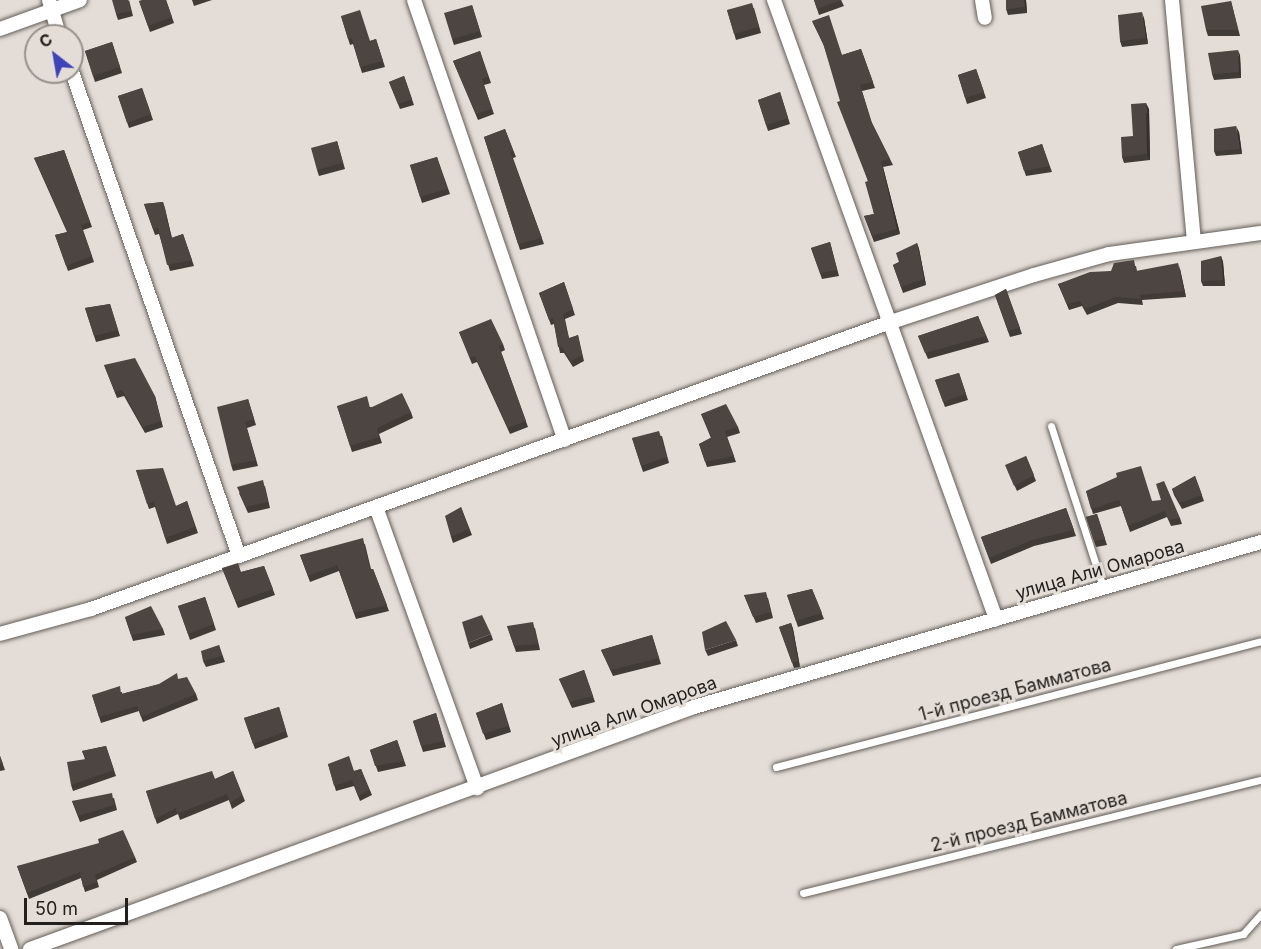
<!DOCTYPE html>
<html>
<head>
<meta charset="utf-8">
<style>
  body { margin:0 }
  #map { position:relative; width:1261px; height:949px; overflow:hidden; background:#e4ddd7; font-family:Inter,sans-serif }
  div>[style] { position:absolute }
  .roads { filter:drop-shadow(0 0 2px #635d58) drop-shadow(0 0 2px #635d58) }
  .lane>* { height:7px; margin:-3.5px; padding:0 3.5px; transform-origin:3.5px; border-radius:3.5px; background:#fff }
  .street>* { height:14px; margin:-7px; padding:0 7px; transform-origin:7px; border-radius:7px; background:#fff }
  .wall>* { inset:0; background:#413b38 }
  .shaded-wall>* { inset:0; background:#35302e }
  .building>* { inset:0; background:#4c4541 }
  span { translate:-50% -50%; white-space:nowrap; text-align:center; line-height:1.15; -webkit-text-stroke:6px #e4ddd7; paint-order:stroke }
  .street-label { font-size:18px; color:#221f1d }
  .north { position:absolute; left:24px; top:24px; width:60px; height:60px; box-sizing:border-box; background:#e4ddd7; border:2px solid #96918d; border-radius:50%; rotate:329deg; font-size:16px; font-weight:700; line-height:24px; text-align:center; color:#221f1d }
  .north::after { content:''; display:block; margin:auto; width:21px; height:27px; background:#3e43b8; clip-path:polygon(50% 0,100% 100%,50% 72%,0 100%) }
  .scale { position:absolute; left:24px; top:898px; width:104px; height:27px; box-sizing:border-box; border:3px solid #221f1d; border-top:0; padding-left:8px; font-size:18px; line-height:21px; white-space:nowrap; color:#221f1d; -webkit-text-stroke:4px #e4ddd7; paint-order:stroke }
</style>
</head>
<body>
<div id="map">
  <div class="roads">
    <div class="lane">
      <div style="left:1051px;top:426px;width:169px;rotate:72.1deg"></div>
      <div style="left:776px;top:767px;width:501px;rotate:-14.56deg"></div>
      <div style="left:803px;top:893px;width:472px;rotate:-13.9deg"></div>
      <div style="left:1176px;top:949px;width:69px;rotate:-12.6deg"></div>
      <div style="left:1243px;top:934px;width:27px;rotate:-48deg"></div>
    </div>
    <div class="street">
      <div style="left:49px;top:0;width:37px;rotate:74deg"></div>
      <div style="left:414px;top:0;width:465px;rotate:71.1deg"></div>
      <div style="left:774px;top:0;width:658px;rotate:70.27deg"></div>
      <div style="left:982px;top:0;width:18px;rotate:81deg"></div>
      <div style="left:1172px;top:0;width:242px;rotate:84.8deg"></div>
      <div style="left:0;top:29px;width:85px;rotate:-19.9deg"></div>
      <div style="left:72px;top:72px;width:512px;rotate:70.96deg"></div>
      <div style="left:376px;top:507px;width:299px;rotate:70.2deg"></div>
      <div style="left:0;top:634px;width:94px;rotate:-15.4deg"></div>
      <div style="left:91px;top:609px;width:847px;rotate:-19.74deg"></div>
      <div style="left:888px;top:323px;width:154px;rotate:-18.2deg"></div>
      <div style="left:1034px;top:275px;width:78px;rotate:-15.6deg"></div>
      <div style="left:1109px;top:254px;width:153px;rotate:-7.9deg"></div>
      <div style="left:0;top:918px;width:33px;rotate:70deg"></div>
      <div style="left:30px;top:949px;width:707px;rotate:-20.02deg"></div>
      <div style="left:694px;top:707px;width:591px;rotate:-16.23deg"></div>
    </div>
  </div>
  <div class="wall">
    <div style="clip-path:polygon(129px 0,133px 16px,118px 20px,116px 14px)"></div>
    <div style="clip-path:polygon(166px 0,174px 23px,150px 32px,139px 1px)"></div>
    <div style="clip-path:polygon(192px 0,212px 0,194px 6px)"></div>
    <div style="clip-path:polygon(814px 0,841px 0,844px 6px,819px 15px)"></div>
    <div style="clip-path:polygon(1026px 0,1027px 13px,1008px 15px,1006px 9px)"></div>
    <div style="clip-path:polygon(1231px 1px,1240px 36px,1208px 36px,1206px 30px)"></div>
    <div style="clip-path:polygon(472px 5px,482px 37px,454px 45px,452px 39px)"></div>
    <div style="clip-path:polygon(754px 8px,761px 33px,736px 40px,727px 10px)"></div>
    <div style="clip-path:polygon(341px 16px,370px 41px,376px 39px,385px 67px,362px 73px,353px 44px,350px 45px)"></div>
    <div style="clip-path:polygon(1144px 18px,1148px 44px,1122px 47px,1120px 41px)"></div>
    <div style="clip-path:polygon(812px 21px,842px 55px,861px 49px,875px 88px,862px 91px,872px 123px,893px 165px,883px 167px,900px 234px,874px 242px,864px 216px,874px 214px,868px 181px,824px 46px)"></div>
    <div style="clip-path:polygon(112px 42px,122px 73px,95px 82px,85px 51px)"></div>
    <div style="clip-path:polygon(480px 51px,491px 83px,484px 85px,494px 114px,478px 120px,453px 61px)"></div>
    <div style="clip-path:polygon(1240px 55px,1241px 78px,1214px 80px,1212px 74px)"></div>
    <div style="clip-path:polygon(976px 69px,986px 98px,967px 104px,958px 75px)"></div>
    <div style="clip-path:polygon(404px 76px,414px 105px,400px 109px,389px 82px)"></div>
    <div style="clip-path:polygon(142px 88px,153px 120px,129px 128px,118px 96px)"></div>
    <div style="clip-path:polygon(780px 92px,790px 124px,768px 131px,758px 100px)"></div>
    <div style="clip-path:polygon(1149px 109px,1150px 160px,1124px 163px,1122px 157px)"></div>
    <div style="clip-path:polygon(505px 129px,516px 157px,513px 158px,544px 244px,520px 250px,484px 137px)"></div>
    <div style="clip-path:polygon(1239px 132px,1242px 154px,1216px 156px,1214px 151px)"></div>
    <div style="clip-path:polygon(337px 141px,345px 169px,319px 176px,317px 170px)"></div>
    <div style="clip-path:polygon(1042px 144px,1052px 172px,1026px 176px,1018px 152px)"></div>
    <div style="clip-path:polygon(64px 150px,92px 227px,83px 230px,94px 262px,68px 271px,55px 235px,67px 232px,34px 158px)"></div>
    <div style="clip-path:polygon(437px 157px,450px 194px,422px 203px,410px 165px)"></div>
    <div style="clip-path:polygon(163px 202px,172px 238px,183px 234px,194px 266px,170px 271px,159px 234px,155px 235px,144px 204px)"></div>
    <div style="clip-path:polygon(830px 242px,839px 276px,822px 279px,811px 248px)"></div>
    <div style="clip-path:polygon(917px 243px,919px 249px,926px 285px,903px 293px,893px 265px,899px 262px)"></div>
    <div style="clip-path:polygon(1221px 256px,1223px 262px,1225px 286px,1203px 286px,1201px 281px)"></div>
    <div style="clip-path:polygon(1136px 266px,1137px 271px,1180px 269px,1186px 297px,1142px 300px,1143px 305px,1118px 303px,1087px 315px,1082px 306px,1069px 310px,1058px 284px,1111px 271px)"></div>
    <div style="clip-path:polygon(564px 282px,575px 315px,565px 319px,569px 338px,578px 335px,584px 361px,573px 367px,564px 353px,560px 353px,554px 324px,551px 325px,539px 293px)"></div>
    <div style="clip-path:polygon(1006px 289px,1022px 334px,1010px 337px,995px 295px)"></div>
    <div style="clip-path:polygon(110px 304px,120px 336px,96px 342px,85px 308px)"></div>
    <div style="clip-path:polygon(978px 316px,989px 342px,928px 359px,918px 336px)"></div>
    <div style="clip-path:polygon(459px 332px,503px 344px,505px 350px,501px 352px,528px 427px,510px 434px,477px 362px,472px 364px)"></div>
    <div style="clip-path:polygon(104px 365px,155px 396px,163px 427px,145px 433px,124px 396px,117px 398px)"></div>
    <div style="clip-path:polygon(959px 373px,968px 400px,945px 407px,935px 380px)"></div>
    <div style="clip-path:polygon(248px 399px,256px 425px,247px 428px,258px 466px,233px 471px,231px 465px)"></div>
    <div style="clip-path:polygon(337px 406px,370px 407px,411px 412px,413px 418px,379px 434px,382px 443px,352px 452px)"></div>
    <div style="clip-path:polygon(701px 414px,738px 427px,740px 433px,727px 437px,736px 462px,707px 467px,699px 444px,711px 438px)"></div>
    <div style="clip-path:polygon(662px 436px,669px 463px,643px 472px,632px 438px)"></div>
    <div style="clip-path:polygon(1026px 456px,1036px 481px,1017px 491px,1008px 471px)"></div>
    <div style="clip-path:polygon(136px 470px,176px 506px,187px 501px,198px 533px,167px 544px,155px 507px,149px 509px)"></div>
    <div style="clip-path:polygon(1195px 476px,1204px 501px,1182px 509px,1174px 495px,1172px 489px)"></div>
    <div style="clip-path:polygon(265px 486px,270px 508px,248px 513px,239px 493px)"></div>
    <div style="clip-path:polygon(1086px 491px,1153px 501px,1180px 518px,1182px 524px,1171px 526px,1167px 517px,1130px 532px,1121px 506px,1093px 514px)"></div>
    <div style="clip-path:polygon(461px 507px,472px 535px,453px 543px,451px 537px)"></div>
    <div style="clip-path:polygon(1066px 508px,1076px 536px,1034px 546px,991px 564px,981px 537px)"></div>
    <div style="clip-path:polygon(1097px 514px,1107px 545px,1096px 547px,1086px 517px)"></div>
    <div style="clip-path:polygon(365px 544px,371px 569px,373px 569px,389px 611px,356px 619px,339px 571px,310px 582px,300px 555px)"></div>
    <div style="clip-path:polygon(264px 566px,275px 595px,238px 608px,222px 568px,241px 572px)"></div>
    <div style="clip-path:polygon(812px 589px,824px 619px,798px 627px,787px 595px)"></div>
    <div style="clip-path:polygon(744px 595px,768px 598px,773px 618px,756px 623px)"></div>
    <div style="clip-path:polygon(205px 597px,216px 630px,190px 640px,178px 606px)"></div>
    <div style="clip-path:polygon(125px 617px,163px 629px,165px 635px,133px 641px)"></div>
    <div style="clip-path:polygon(791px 623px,793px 629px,800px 667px,794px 668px,779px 627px)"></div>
    <div style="clip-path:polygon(507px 626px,535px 628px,540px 650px,516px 652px)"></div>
    <div style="clip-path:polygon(491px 634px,493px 640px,470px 649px,468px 643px)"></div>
    <div style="clip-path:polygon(652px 635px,661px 664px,613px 676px,601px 650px)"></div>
    <div style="clip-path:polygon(736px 640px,738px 646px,708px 656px,705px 650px)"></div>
    <div style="clip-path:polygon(219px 645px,225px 662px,206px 667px,203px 661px)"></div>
    <div style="clip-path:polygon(584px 670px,595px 702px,572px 708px,559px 679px)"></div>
    <div style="clip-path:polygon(179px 679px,196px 694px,198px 700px,143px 722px,139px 711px,101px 723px,92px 695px,122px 692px,122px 694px)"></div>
    <div style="clip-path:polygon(502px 703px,511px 732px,486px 740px,476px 713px)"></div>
    <div style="clip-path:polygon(279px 707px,288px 737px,255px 749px,244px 718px)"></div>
    <div style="clip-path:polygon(436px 713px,446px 747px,423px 752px,413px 721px)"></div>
    <div style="clip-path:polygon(397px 740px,406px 766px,378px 772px,370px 750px)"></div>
    <div style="clip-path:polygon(106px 746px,116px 776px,73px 791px,71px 785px,85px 759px,82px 751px)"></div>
    <div style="clip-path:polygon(0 756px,5px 770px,0 771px)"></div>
    <div style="clip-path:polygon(328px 764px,354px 771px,361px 769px,372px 795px,360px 801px,354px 786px,336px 791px)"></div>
    <div style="clip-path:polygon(233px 771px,245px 801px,232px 809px,229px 800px,180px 820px,178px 814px,157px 824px,146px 791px,215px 779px)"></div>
    <div style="clip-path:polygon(114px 798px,117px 810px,80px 822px,72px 801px)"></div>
    <div style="clip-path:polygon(135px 857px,137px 862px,97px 880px,99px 887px,85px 892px,81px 878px,29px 899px,17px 866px)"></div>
  </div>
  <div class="shaded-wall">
    <div style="clip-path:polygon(1024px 0,1026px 0,1027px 13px,1025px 7px)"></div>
    <div style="clip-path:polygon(1142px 12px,1144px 18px,1148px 44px,1146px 38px)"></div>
    <div style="clip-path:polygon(1238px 50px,1240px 55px,1241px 78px,1239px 72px)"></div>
    <div style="clip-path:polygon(1146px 103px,1149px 109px,1150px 160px,1147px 154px)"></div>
    <div style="clip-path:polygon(1236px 126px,1239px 132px,1242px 154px,1240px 149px)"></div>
    <div style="clip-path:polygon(881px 161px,883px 167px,900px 234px,897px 229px)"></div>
    <div style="clip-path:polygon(163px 202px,165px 208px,173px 244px,171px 238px)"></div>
    <div style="clip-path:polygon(917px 243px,919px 249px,926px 285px,924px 279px)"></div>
    <div style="clip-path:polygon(1221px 256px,1223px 262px,1225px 286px,1223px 280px)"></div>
    <div style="clip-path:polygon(1178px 263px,1180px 269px,1186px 297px,1184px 291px)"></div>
    <div style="clip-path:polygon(791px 623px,793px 629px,800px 667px,798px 661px)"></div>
  </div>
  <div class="building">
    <div style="clip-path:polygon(112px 0,128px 0,131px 11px,116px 14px)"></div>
    <div style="clip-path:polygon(142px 0,166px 0,172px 17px,148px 26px,139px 1px)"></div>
    <div style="clip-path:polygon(814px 0,842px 0,817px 9px)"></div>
    <div style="clip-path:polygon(1006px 0,1024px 0,1025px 7px,1006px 9px)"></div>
    <div style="clip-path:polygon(1231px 1px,1238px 30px,1206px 30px,1201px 6px)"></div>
    <div style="clip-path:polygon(752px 3px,759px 27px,734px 34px,727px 10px)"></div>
    <div style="clip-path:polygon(472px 5px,480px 31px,452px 39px,444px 13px)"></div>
    <div style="clip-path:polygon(360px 10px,370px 41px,376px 39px,383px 61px,360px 67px,352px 38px,348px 39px,341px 16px)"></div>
    <div style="clip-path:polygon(1142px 12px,1146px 38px,1120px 41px,1118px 15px)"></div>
    <div style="clip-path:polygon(829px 15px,842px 55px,861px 49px,873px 82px,860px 85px,871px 121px,890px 159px,881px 161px,897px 229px,872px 236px,864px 216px,874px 214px,865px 182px,868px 181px,837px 102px,840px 101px,823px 43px,812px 21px)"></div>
    <div style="clip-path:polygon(112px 42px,120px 67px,93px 76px,85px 51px)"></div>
    <div style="clip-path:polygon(1238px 50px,1239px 72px,1212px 74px,1208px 53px)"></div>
    <div style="clip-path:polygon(480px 51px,488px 77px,482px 79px,492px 109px,476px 114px,453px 61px)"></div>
    <div style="clip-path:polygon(976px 69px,984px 92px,965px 98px,958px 75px)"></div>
    <div style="clip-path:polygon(404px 76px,412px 99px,398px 104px,389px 82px)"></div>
    <div style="clip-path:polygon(142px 88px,151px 114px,127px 123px,118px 96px)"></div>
    <div style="clip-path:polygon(780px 92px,788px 118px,766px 125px,758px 100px)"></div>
    <div style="clip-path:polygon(1146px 103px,1147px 154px,1122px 157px,1121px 137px,1133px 136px,1131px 104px)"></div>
    <div style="clip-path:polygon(1236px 126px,1240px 149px,1214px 151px,1214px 129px)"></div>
    <div style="clip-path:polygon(505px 129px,513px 151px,510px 152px,542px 238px,518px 244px,484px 137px)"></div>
    <div style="clip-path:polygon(337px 141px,343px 163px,317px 170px,311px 148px)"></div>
    <div style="clip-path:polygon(1042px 144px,1049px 166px,1024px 171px,1018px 152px)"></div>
    <div style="clip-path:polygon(64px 150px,90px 222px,81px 225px,92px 256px,66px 266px,55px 235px,68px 232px,34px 158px)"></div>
    <div style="clip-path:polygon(437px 157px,447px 189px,420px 197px,410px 165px)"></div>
    <div style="clip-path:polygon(163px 202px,171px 238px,183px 234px,192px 260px,167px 265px,158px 228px,153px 229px,144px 204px)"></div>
    <div style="clip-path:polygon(830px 242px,837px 270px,820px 273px,811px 248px)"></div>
    <div style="clip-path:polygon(917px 243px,924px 279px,901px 287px,893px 265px,899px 262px,896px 253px)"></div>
    <div style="clip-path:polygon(1221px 256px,1223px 280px,1201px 281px,1201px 261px)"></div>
    <div style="clip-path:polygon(1134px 260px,1136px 271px,1178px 263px,1184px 291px,1140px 295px,1141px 299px,1116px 297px,1085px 309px,1080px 301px,1067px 304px,1058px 284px,1090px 272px,1111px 271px,1114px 263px)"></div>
    <div style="clip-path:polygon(564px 282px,573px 309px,563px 314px,569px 339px,578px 335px,582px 355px,571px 361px,562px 347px,558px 347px,553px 318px,549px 320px,539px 293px)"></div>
    <div style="clip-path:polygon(1006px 289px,1020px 328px,1008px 331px,995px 295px)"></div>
    <div style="clip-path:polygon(110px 304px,118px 330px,94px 336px,85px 308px)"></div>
    <div style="clip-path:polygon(978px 316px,986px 336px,925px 353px,918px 336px)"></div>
    <div style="clip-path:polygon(491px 319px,503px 344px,499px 346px,526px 421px,508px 428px,475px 356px,470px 358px,459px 332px)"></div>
    <div style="clip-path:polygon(135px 358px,155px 396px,161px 421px,143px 427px,122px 390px,115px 392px,104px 365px)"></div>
    <div style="clip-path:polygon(959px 373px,966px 394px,943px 402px,935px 380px)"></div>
    <div style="clip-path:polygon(402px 393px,411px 412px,377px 428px,379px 437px,350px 446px,337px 406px,367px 396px,370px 408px)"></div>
    <div style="clip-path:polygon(248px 399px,254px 419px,245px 422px,256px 460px,231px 465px,217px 407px)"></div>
    <div style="clip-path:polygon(726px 404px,738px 427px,725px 431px,734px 456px,705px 462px,699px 444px,712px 437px,701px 414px)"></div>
    <div style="clip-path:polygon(659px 431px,667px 457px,641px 466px,632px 438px)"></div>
    <div style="clip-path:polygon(1026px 456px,1034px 475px,1014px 486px,1005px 465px)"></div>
    <div style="clip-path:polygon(1141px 466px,1152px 501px,1161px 500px,1156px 484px,1164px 481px,1180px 518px,1169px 520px,1165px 511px,1128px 526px,1119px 500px,1091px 509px,1086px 491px,1117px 477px,1116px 473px)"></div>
    <div style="clip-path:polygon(163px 468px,176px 506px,187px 501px,195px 527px,165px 538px,154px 501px,147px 504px,136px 470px)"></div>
    <div style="clip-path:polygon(1195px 476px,1202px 495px,1180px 503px,1172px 489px)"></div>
    <div style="clip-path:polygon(263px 480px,268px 502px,246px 507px,237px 487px)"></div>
    <div style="clip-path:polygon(461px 507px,469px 529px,451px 537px,445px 516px)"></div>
    <div style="clip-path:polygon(1066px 508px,1074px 530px,1032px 540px,989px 558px,981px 537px)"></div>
    <div style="clip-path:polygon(1097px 514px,1105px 539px,1094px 541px,1086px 517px)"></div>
    <div style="clip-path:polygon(363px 538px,370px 570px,373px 569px,387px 605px,354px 613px,337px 565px,308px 576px,300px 555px)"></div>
    <div style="clip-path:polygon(238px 563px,241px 572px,264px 566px,273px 589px,236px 602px,222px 568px)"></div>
    <div style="clip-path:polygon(812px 589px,822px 613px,796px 621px,787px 595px)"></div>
    <div style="clip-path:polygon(766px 592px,771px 612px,753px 617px,744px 595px)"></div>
    <div style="clip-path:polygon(205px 597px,214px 624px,188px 634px,178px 606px)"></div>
    <div style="clip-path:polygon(151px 606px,163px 629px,131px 635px,125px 617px)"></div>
    <div style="clip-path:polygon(482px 615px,491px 634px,468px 643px,462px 622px)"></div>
    <div style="clip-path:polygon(726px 621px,736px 640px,705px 650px,702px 632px)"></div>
    <div style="clip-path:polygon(533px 622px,538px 644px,514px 646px,507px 626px)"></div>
    <div style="clip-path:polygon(791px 623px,798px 661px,792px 663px,779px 627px)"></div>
    <div style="clip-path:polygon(652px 635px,659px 658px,611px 670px,601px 650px)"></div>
    <div style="clip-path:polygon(219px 645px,222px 656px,203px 661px,201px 651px)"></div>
    <div style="clip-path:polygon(584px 670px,593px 696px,570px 702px,559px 679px)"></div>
    <div style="clip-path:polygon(177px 673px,178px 679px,187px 677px,196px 694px,141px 717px,137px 706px,99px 717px,92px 695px,120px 686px,121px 694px,159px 684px)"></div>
    <div style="clip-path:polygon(502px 703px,508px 726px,483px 734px,476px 713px)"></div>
    <div style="clip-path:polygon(279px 707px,286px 731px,253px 744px,244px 718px)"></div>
    <div style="clip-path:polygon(436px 713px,444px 741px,421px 746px,413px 721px)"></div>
    <div style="clip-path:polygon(397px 740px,404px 761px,375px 766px,370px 750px)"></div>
    <div style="clip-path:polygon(106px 746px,114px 770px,71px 785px,67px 762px,86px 759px,82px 751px)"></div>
    <div style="clip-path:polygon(0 756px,3px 764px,0 764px)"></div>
    <div style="clip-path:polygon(349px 756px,354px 771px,361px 769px,369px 790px,358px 796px,352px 780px,334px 786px,328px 764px)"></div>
    <div style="clip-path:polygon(212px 771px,215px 779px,233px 771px,242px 795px,230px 803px,227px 794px,177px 814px,176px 808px,155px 819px,146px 791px)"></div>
    <div style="clip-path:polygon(112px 793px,114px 805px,78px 816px,72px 801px)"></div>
    <div style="clip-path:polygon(123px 830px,135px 857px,95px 875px,97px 882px,83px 887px,80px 872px,27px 893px,17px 866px,99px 843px,98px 839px)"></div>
  </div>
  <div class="street-label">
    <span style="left:1100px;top:570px;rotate:-16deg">улица Али Омарова</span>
    <span style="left:1015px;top:690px;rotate:-15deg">1-й проезд Бамматова</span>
    <span style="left:634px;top:712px;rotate:-20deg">улица Али Омарова</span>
    <span style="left:1029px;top:822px;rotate:-14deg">2-й проезд Бамматова</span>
  </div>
  <div class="north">С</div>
  <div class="scale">50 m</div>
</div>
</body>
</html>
